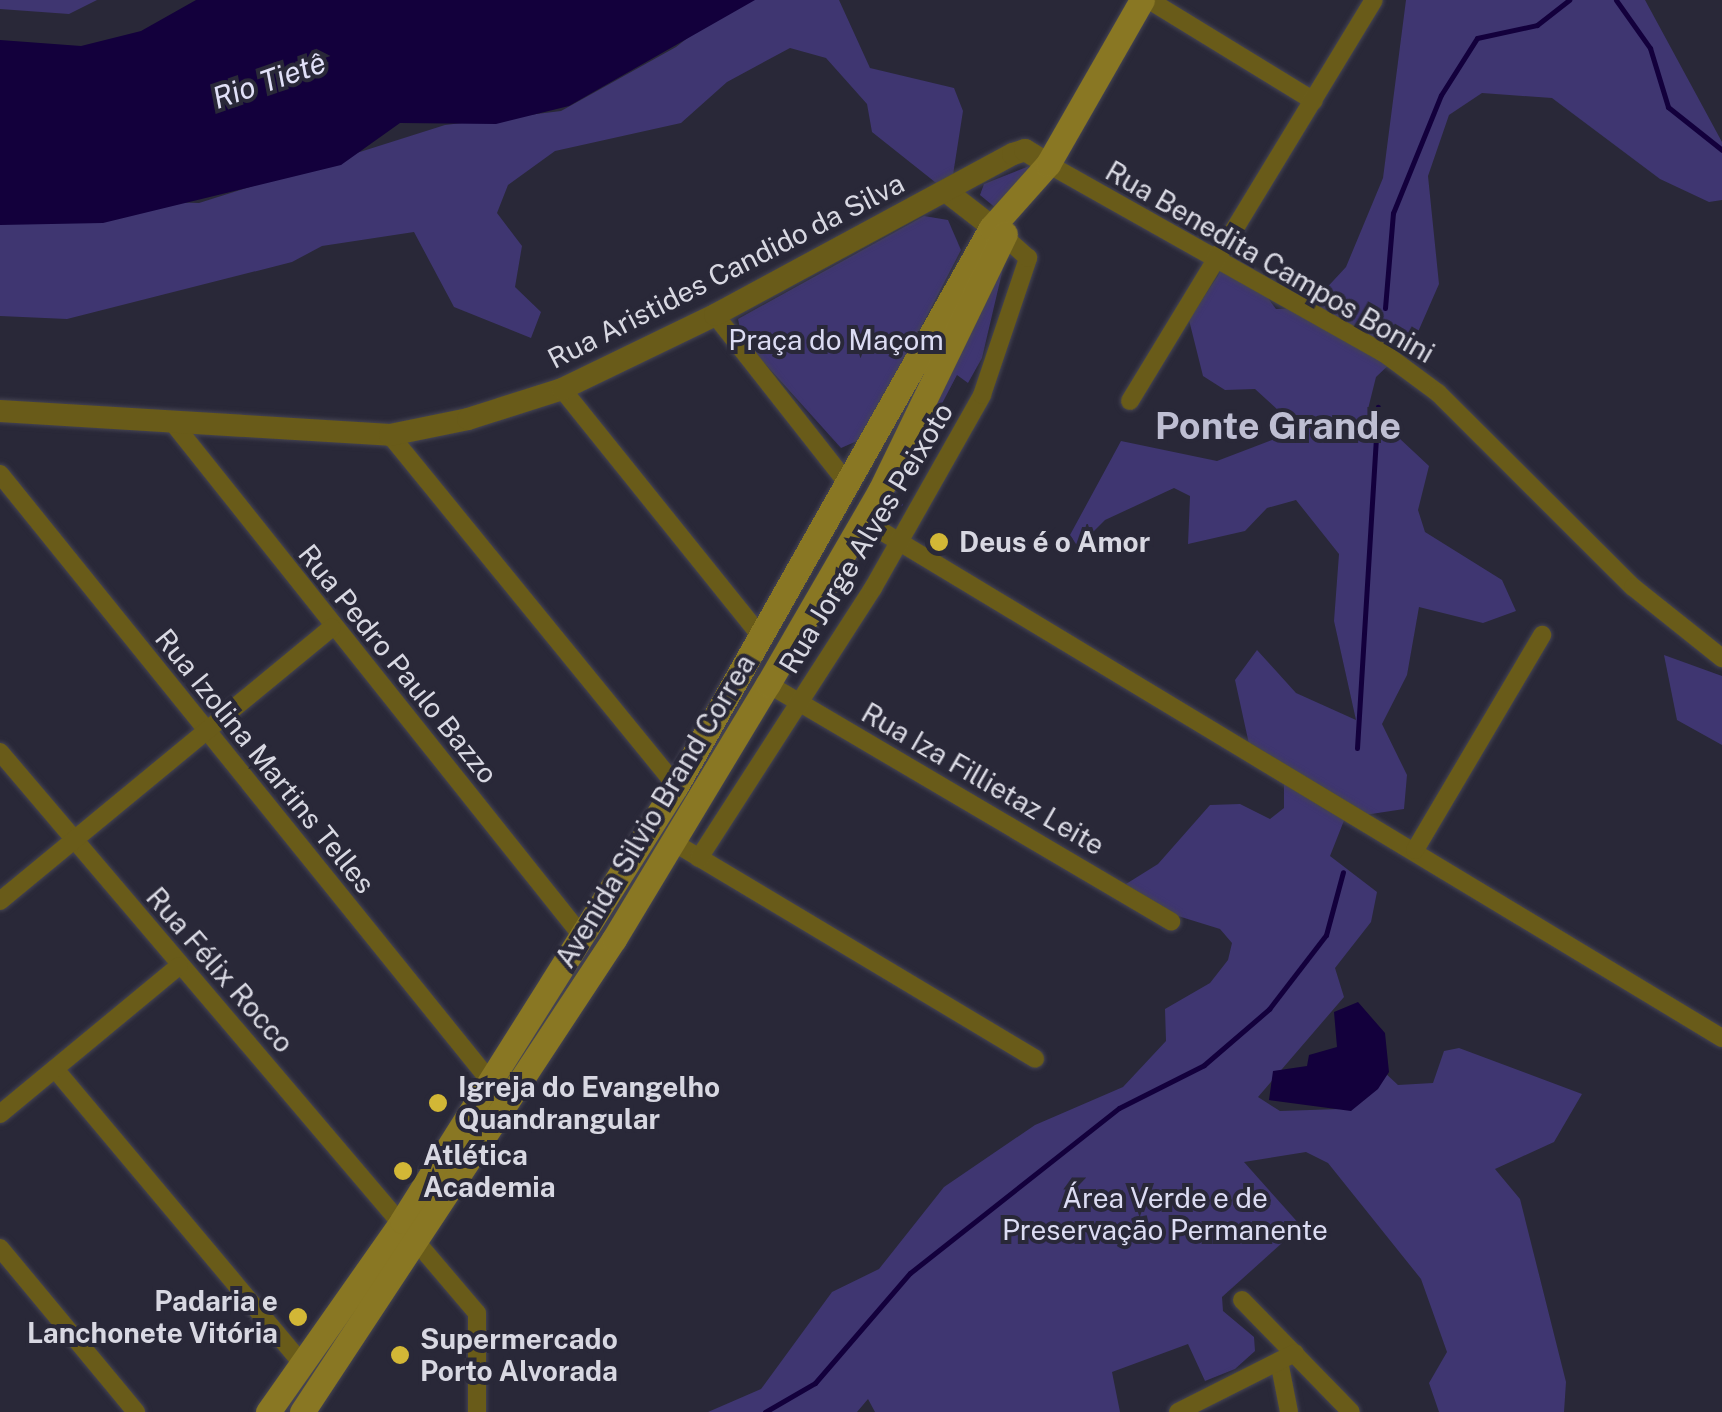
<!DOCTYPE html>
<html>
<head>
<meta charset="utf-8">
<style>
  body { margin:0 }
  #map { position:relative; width:1722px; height:1412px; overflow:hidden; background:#292838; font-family:"Public Sans",sans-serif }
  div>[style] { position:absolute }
  .green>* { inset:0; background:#3f3671 }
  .water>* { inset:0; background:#13003c }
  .stream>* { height:5px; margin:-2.5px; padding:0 2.5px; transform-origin:2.5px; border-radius:2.5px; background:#13003c }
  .roads { filter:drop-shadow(0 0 2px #454453) drop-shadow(0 0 2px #454453) }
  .minor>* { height:18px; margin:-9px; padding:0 9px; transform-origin:9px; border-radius:9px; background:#695b19 }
  .tertiary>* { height:22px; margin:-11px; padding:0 11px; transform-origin:11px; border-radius:11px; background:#695b19 }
  .secondary>* { height:25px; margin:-12.5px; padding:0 12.5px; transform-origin:12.5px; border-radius:12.5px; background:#897723 }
  .dots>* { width:28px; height:28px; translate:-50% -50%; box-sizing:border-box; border:5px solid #292838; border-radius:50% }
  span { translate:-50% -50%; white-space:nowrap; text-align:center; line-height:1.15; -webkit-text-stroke:8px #292838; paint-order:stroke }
  .street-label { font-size:28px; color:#d8d8e2 }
  .park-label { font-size:28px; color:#dcdcf3 }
  .poi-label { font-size:28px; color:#d8d8e2; font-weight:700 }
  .left { translate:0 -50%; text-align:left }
  .right { translate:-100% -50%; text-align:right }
  .water-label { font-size:30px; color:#e1e0f8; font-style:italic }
  .district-label { font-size:38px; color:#bebed2; font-weight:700 }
</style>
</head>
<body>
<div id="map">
  <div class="green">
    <div style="clip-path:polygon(0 0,97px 0,69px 14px,0 9px)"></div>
    <div style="clip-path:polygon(736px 0,839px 0,870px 68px,954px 88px,963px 111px,950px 194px,872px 132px,867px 104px,826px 58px,790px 48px,727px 82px,681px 123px,555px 151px,508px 185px,497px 213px,522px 246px,515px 287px,541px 312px,531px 338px,454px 307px,414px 232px,322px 246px,292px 262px,67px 319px,0 316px,0 197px,199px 203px,445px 125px,561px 111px,676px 47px)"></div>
    <div style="clip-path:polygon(1406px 0,1645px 0,1722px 142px,1722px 200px,1709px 202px,1660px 179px,1552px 98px,1482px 93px,1449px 115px,1428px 176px,1439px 284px,1414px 341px,1376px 377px,1368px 409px,1429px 466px,1418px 510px,1425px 532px,1502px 580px,1516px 611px,1483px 623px,1419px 607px,1407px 675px,1382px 724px,1407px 775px,1404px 809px,1345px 818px,1330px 856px,1377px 892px,1371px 922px,1335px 968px,1344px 997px,1258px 1097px,1280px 1111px,1340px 1109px,1383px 1071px,1398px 1085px,1433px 1083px,1444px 1051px,1459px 1048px,1582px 1094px,1554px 1142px,1495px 1169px,1520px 1199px,1566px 1382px,1564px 1412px,1439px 1412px,1429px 1383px,1447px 1352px,1421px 1279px,1328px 1163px,1306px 1152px,1244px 1162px,1301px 1226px,1222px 1297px,1223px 1311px,1254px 1337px,1255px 1351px,1235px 1369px,1205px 1381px,1188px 1344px,1112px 1372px,1120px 1412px,875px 1412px,868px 1399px,857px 1412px,708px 1412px,761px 1389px,832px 1292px,879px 1269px,944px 1187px,1035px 1125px,1123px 1087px,1166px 1041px,1165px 1009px,1210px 983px,1228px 960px,1232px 943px,1220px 929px,1149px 907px,1126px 884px,1158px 864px,1210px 805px,1240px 804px,1270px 819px,1284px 808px,1284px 778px,1249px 744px,1235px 680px,1257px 650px,1296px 693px,1356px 720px,1334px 621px,1339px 554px,1296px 500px,1267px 508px,1245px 531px,1188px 544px,1190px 496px,1174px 488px,1105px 520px,1078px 547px,1070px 535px,1121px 441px,1217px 461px,1272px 440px,1278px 410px,1255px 389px,1225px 390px,1203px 376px,1189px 320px,1221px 271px,1259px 286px,1276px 309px,1308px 308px,1346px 267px,1383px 178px)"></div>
    <div style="clip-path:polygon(1032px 165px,997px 209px,980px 195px,984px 184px)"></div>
    <div style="clip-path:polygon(924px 216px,948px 220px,961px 250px,864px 438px,841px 448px,742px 338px,738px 319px)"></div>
    <div style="clip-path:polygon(1004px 264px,982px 358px,968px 383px,957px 375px,895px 493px,903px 505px,883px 520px,880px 512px)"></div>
    <div style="clip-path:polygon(1664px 655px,1722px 676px,1722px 745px,1677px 720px)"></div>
  </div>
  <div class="water">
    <div style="clip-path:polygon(196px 0,755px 0,569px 106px,496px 124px,400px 123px,341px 165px,103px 223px,0 225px,0 40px,81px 46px,141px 31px)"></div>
    <div style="clip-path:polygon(1358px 1002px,1385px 1033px,1389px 1072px,1378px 1089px,1351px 1111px,1269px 1100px,1273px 1071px,1307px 1066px,1309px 1055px,1337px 1047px,1334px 1012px)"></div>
  </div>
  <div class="stream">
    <div style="left:1616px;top:0;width:59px;rotate:54.7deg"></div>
    <div style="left:1650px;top:48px;width:62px;rotate:73deg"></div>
    <div style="left:1668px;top:107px;width:69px;rotate:38.5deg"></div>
    <div style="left:1385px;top:308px;width:95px;rotate:-85.2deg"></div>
    <div style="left:1393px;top:213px;width:127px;rotate:-67.9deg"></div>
    <div style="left:1441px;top:95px;width:67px;rotate:-57.7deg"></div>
    <div style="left:1477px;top:38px;width:61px;rotate:-12.2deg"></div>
    <div style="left:1537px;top:25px;width:41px;rotate:-38deg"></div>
    <div style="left:1357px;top:748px;width:342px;rotate:-86.5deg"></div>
    <div style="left:765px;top:1412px;width:58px;rotate:-30.1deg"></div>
    <div style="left:815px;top:1383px;width:145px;rotate:-49.2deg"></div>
    <div style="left:910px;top:1273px;width:266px;rotate:-38.3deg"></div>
    <div style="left:1119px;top:1108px;width:95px;rotate:-26.8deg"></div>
    <div style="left:1204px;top:1065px;width:86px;rotate:-40.7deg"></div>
    <div style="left:1269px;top:1009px;width:93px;rotate:-52.4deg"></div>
    <div style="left:1326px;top:935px;width:65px;rotate:-74.9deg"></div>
  </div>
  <div class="roads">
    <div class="minor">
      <div style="left:1149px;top:0;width:193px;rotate:31.5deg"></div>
      <div style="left:1048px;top:164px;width:386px;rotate:29.4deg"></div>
      <div style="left:1384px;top:353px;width:67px;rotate:36.5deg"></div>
      <div style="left:1438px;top:393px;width:275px;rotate:44.9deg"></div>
      <div style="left:1633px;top:587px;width:114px;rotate:38.6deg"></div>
      <div style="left:715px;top:315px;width:216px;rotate:51.8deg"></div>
      <div style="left:562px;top:389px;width:321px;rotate:51.2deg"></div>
      <div style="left:1130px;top:401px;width:469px;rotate:-58.7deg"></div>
      <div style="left:173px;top:423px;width:656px;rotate:51.44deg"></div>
      <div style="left:390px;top:435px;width:453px;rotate:50.8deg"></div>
      <div style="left:0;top:474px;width:780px;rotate:51.09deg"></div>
      <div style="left:863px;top:520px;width:1003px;rotate:31.09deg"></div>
      <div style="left:768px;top:684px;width:468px;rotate:30.5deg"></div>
      <div style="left:0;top:752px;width:736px;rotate:49.63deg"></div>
      <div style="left:477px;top:1313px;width:99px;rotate:90deg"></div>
      <div style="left:673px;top:842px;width:422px;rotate:30.9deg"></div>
      <div style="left:1415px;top:850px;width:250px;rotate:-59.4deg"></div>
      <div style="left:699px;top:858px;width:321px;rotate:-57.2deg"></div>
      <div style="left:873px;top:588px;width:222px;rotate:-60.5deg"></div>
      <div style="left:982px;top:395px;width:145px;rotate:-71.4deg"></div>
      <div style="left:1028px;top:258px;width:31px;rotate:-138deg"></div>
      <div style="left:0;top:901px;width:430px;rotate:-39.5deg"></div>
      <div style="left:55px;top:1069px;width:386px;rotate:50deg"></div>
      <div style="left:0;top:1114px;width:232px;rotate:-39.6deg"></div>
      <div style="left:0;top:1248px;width:213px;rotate:50.3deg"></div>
      <div style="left:1242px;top:1300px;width:156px;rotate:45.8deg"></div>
      <div style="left:1279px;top:1361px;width:52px;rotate:78.9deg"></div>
      <div style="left:1178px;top:1412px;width:131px;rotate:-26.8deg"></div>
    </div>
    <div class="tertiary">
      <div style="left:947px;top:192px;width:73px;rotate:37.8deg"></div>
      <div style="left:0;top:411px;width:391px;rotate:3.5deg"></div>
      <div style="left:390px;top:435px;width:80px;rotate:-11.6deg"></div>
      <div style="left:468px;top:419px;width:99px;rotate:-17.7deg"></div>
      <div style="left:562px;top:389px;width:170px;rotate:-25.8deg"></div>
      <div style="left:715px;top:315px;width:339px;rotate:-28.4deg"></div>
      <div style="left:1013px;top:154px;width:13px;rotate:-18deg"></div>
      <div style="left:1025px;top:150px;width:27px;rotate:31deg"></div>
    </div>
    <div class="secondary">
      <div style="left:268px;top:1412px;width:233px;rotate:-54.9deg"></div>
      <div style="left:402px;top:1221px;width:514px;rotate:-57.79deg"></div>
      <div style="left:676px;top:786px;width:641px;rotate:-60.55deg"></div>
      <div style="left:991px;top:228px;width:86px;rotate:-48.3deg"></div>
      <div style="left:1048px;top:164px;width:189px;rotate:-60.2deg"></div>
      <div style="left:302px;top:1412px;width:567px;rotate:-56.59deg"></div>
      <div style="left:614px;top:939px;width:298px;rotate:-58.9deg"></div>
      <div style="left:768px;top:684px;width:223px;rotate:-59.9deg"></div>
      <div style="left:880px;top:491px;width:286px;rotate:-64.1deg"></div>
    </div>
  </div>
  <div class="dots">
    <div style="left:939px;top:542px;background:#d2b736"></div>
    <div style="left:438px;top:1103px;background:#d2b736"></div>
    <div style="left:403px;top:1171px;background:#d2b736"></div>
    <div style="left:298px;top:1317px;background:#d2b736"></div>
    <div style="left:400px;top:1355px;background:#d2b736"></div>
  </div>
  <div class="street-label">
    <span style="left:1270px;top:262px;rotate:30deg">Rua Benedita Campos Bonini</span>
    <span style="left:726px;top:271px;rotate:-27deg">Rua Aristides Candido da Silva</span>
    <span style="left:866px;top:538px;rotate:-59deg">Rua Jorge Alves Peixoto</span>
    <span style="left:398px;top:664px;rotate:51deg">Rua Pedro Paulo Bazzo</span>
    <span style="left:265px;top:761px;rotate:51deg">Rua Izolina Martins Telles</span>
    <span style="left:983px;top:779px;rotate:30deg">Rua Iza Fillietaz Leite</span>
    <span style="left:655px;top:811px;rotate:-59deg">Avenida Silvio Brand Correa</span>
    <span style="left:220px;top:970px;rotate:49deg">Rua Félix Rocco</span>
  </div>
  <div class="park-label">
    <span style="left:836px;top:340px">Praça do Maçom</span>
    <span style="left:1165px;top:1214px">Área Verde e de<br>Preservação Permanente</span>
  </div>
  <div class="poi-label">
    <span class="left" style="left:959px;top:542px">Deus é o Amor</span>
    <span class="left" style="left:458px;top:1103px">Igreja do Evangelho<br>Quandrangular</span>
    <span class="left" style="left:423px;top:1171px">Atlética<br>Academia</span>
    <span class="right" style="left:278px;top:1317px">Padaria e<br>Lanchonete Vitória</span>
    <span class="left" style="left:420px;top:1355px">Supermercado<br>Porto Alvorada</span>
  </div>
  <div class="water-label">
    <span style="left:269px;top:80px;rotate:-19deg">Rio Tietê</span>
  </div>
  <div class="district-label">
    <span style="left:1278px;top:426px">Ponte Grande</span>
  </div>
</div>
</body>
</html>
